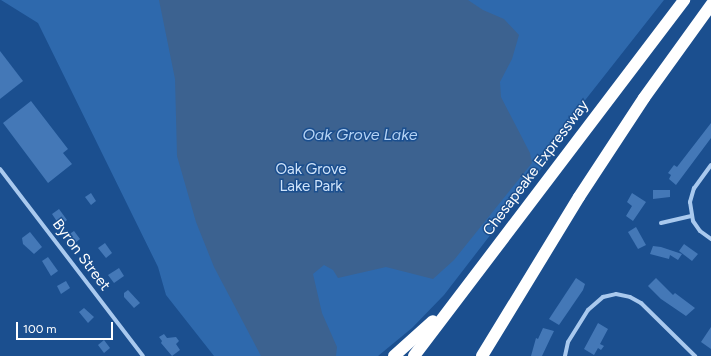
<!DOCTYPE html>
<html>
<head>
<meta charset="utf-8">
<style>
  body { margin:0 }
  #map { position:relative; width:711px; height:356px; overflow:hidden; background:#1b4f8f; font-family:Figtree,sans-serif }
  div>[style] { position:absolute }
  .green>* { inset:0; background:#2e69ad }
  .water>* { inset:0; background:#3c6290 }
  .building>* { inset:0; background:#4478b7 }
  .street>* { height:4px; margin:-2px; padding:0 2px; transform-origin:2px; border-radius:2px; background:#a9c9ee }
  .highway>* { height:12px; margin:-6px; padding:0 6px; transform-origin:6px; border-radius:6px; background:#fff }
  span { translate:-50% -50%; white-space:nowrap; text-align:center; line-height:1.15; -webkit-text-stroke:3px #1b4f8f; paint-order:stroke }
  .street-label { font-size:15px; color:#fff }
  .park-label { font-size:15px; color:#cfe3fa }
  .water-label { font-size:16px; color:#b5d3f5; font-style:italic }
  .scale { position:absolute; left:16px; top:322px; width:97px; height:18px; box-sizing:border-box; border:2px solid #fff; border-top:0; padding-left:5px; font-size:12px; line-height:14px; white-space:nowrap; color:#fff; -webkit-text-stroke:3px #1b4f8f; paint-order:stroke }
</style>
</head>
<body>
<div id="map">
  <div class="green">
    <div style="clip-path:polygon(1px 0,664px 0,549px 146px,552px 155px,444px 295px,412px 328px,378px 356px,214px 356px,166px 295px,158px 267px,38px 23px)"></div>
  </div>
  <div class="water">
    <div style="clip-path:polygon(159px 0,468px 0,483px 10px,504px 19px,519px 35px,512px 59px,500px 82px,501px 97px,530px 153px,532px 163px,454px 260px,433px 279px,386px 267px,338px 278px,333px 270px,324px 265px,313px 274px,322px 313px,337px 347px,336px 356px,261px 356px,214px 267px,196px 222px,177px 156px,175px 79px)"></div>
  </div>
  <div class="building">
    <div style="clip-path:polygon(0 51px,23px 81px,0 99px)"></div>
    <div style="clip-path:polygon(31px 101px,68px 149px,63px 153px,72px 164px,48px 183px,3px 123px)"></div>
    <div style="clip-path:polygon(711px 123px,711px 138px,676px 185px,669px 179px,671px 175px,668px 173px,674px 165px,677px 167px)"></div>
    <div style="clip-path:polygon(653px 190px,670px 190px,670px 197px,653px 199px)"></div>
    <div style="clip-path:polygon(91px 193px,96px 201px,91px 205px,85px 197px)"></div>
    <div style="clip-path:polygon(632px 193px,646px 202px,633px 221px,626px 216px,632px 206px,627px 202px)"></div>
    <div style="clip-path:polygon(59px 209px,67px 220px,60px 226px,52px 214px)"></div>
    <div style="clip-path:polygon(636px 227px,646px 245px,638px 249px,628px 232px)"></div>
    <div style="clip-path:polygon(74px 231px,80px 239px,75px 243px,68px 235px)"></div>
    <div style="clip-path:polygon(30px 232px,42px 247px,34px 254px,23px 244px,22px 238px)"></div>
    <div style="clip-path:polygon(105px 243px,112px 253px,106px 258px,98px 248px)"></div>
    <div style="clip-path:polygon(684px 244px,698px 254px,692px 261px,679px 251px)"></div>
    <div style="clip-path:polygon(653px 246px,661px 247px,682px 254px,678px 260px,670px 255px,669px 259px,650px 254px)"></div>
    <div style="clip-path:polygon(48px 257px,58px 271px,51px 276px,42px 261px)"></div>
    <div style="clip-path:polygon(119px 268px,124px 276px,114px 283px,108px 275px)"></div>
    <div style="clip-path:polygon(576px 278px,585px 284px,583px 290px,559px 325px,549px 319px)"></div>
    <div style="clip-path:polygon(656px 278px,673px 295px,675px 293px,695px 308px,686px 316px,661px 299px,648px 286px)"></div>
    <div style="clip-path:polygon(66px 281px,70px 288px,61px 294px,57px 286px)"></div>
    <div style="clip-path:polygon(128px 290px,140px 303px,134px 308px,124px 297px,124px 293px)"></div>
    <div style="clip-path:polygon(84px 308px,94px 317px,88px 323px,79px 312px)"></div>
    <div style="clip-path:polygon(598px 323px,608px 329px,600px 344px,604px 346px,601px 350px,598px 348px,594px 355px,584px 349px)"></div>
    <div style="clip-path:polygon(711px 327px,711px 349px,701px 342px)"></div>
    <div style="clip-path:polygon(543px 328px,554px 331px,551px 337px,542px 356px,531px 356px,536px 338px,538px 339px)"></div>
    <div style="clip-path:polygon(164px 334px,167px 338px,176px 337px,179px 341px,176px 344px,180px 350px,172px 356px,161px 343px,162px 341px,159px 337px)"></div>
    <div style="clip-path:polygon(104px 340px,110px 348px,104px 353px,98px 345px)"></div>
  </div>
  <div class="street">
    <div style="left:711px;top:165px;width:29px;rotate:126deg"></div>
    <div style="left:694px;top:188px;width:15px;rotate:106deg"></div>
    <div style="left:690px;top:202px;width:19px;rotate:81deg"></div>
    <div style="left:693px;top:221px;width:12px;rotate:55deg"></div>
    <div style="left:700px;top:231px;width:14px;rotate:36deg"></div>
    <div style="left:0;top:169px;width:235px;rotate:52.6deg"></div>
    <div style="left:661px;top:223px;width:31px;rotate:-13deg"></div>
    <div style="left:565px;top:356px;width:14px;rotate:-78deg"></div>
    <div style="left:568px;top:342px;width:38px;rotate:-58deg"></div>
    <div style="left:588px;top:310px;width:20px;rotate:-41deg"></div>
    <div style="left:603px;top:297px;width:13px;rotate:-13deg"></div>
    <div style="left:616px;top:294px;width:14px;rotate:12deg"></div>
    <div style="left:630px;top:297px;width:13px;rotate:29deg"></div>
    <div style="left:641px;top:303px;width:76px;rotate:44.5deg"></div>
  </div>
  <div class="highway">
    <div style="left:394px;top:356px;width:52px;rotate:-41.9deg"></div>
    <div style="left:414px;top:356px;width:447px;rotate:-52.8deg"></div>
    <div style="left:482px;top:356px;width:186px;rotate:-58.6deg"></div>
    <div style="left:579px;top:197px;width:118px;rotate:-56.7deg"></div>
    <div style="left:644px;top:98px;width:115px;rotate:-54.2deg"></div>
  </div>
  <div class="street-label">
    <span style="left:536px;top:168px;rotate:-53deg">Chesapeake Expressway</span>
    <span style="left:81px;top:255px;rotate:53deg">Byron Street</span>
  </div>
  <div class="park-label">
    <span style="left:311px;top:178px">Oak Grove<br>Lake Park</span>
  </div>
  <div class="water-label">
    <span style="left:360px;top:135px">Oak Grove Lake</span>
  </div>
  <div class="scale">100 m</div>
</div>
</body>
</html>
